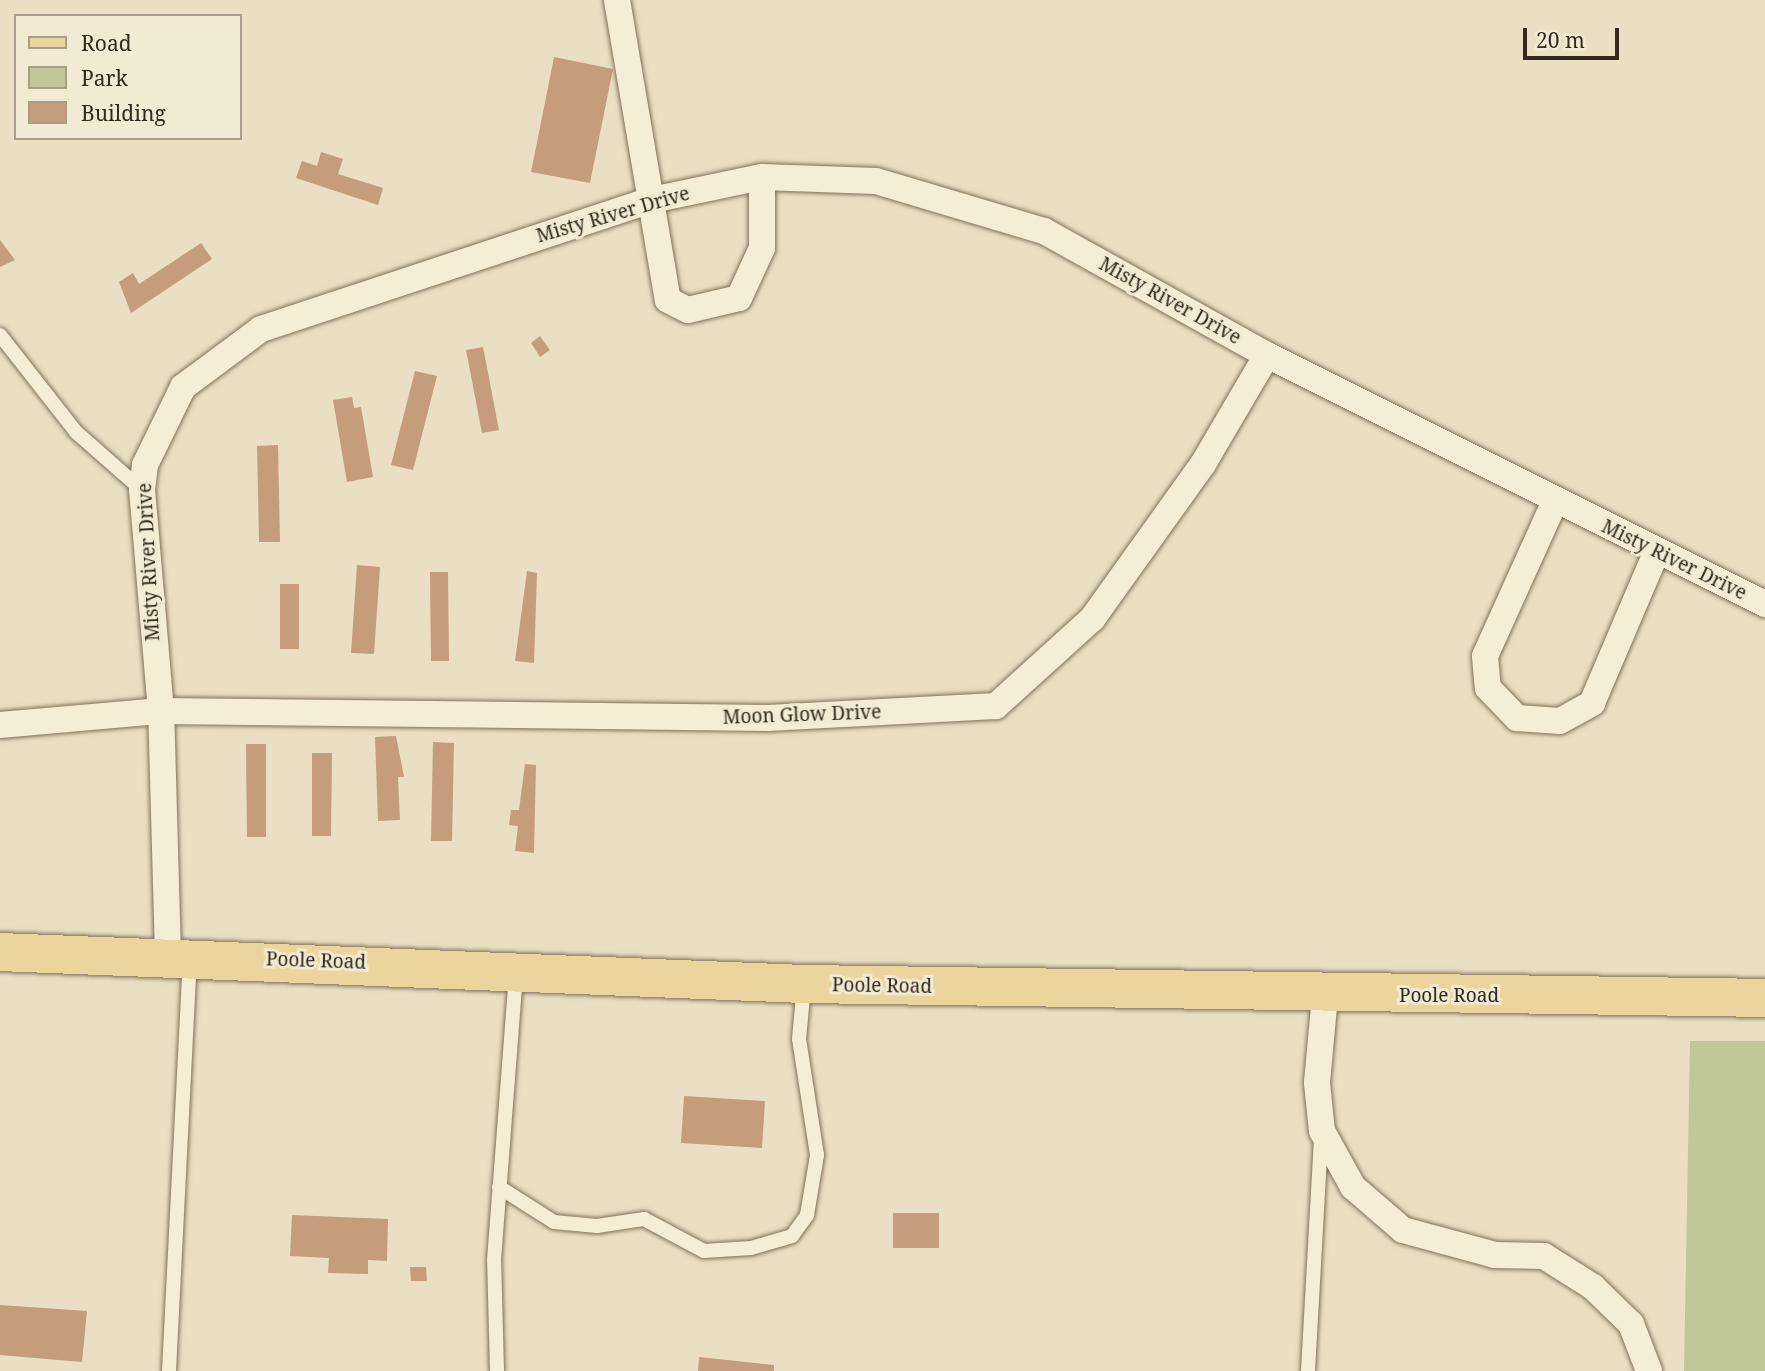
<!DOCTYPE html>
<html>
<head>
<meta charset="utf-8">
<style>
  body { margin:0 }
  #map { position:relative; width:1765px; height:1371px; overflow:hidden; background:#eadfc3; font-family:"Noto Serif",serif }
  div>[style] { position:absolute }
  .green>* { inset:0; background:#c0c798 }
  .building>* { inset:0; background:#c59c7c }
  .roads { filter:drop-shadow(0 0 2px #82715b) drop-shadow(0 0 2px #82715b) }
  .lane>* { height:14px; margin:-7px; padding:0 7px; transform-origin:7px; border-radius:7px; background:#f5edd5 }
  .street>* { height:26px; margin:-13px; padding:0 13px; transform-origin:13px; border-radius:13px; background:#f5edd5 }
  .primary>* { height:38px; margin:-19px; padding:0 19px; transform-origin:19px; border-radius:19px; background:#ead59d }
  span { translate:-50% -50%; white-space:nowrap; text-align:center; line-height:1.15; -webkit-text-stroke:6px #f2ead2; paint-order:stroke }
  .street-label { font-size:19px; color:#33291e }
  .legend { position:absolute; left:14px; top:14px; width:228px; height:126px; box-sizing:border-box; background:#f2ead2; border:2px solid #a69d8a; margin:0; padding:9px 12px; list-style:none; font-size:21px; color:#33291e }
  .legend li { display:flex; align-items:center; gap:14px; height:35px }
  .legend b { width:35px; border:2px solid #a69d8a }
  .scale { position:absolute; left:1523px; top:28px; width:96px; height:32px; box-sizing:border-box; border:4px solid #33291e; border-top:0; padding-left:9px; font-size:21px; line-height:24px; white-space:nowrap; color:#33291e; -webkit-text-stroke:5px #f2ead2; paint-order:stroke }
</style>
</head>
<body>
<div id="map">
  <div class="green">
    <div style="clip-path:polygon(1690px 1041px,1765px 1041px,1765px 1371px,1684px 1371px)"></div>
  </div>
  <div class="building">
    <div style="clip-path:polygon(554px 57px,613px 69px,590px 183px,531px 172px)"></div>
    <div style="clip-path:polygon(321px 152px,343px 159px,338px 174px,383px 188px,378px 205px,296px 178px,302px 161px,317px 166px)"></div>
    <div style="clip-path:polygon(0 240px,15px 260px,0 267px)"></div>
    <div style="clip-path:polygon(201px 243px,212px 259px,131px 313px,119px 282px,133px 273px,139px 284px)"></div>
    <div style="clip-path:polygon(540px 336px,550px 350px,540px 357px,531px 343px)"></div>
    <div style="clip-path:polygon(483px 347px,499px 430px,482px 433px,466px 350px)"></div>
    <div style="clip-path:polygon(415px 371px,437px 376px,413px 470px,391px 465px)"></div>
    <div style="clip-path:polygon(352px 397px,354px 408px,361px 407px,373px 477px,347px 482px,333px 400px)"></div>
    <div style="clip-path:polygon(278px 445px,280px 542px,259px 542px,257px 446px)"></div>
    <div style="clip-path:polygon(357px 565px,380px 567px,374px 654px,351px 653px)"></div>
    <div style="clip-path:polygon(527px 571px,537px 573px,534px 663px,515px 661px)"></div>
    <div style="clip-path:polygon(430px 572px,448px 572px,449px 661px,431px 661px)"></div>
    <div style="clip-path:polygon(280px 584px,299px 584px,299px 649px,280px 649px)"></div>
    <div style="clip-path:polygon(396px 736px,404px 777px,398px 777px,400px 820px,378px 821px,375px 737px)"></div>
    <div style="clip-path:polygon(433px 742px,454px 743px,452px 841px,431px 841px)"></div>
    <div style="clip-path:polygon(246px 744px,266px 744px,266px 837px,247px 837px)"></div>
    <div style="clip-path:polygon(312px 753px,332px 753px,331px 836px,312px 836px)"></div>
    <div style="clip-path:polygon(525px 764px,536px 765px,534px 853px,515px 851px,518px 826px,509px 825px,511px 810px,519px 810px)"></div>
    <div style="clip-path:polygon(684px 1096px,765px 1101px,762px 1148px,681px 1143px)"></div>
    <div style="clip-path:polygon(893px 1213px,939px 1213px,939px 1248px,893px 1248px)"></div>
    <div style="clip-path:polygon(292px 1215px,388px 1219px,387px 1261px,368px 1260px,368px 1274px,328px 1273px,329px 1258px,290px 1256px)"></div>
    <div style="clip-path:polygon(410px 1267px,426px 1267px,427px 1281px,411px 1281px)"></div>
    <div style="clip-path:polygon(0 1305px,87px 1311px,82px 1362px,0 1355px)"></div>
    <div style="clip-path:polygon(699px 1357px,774px 1365px,774px 1371px,698px 1371px)"></div>
  </div>
  <div class="roads">
    <div class="lane">
      <div style="left:0;top:335px;width:123px;rotate:51.9deg"></div>
      <div style="left:76px;top:432px;width:88px;rotate:41.3deg"></div>
      <div style="left:499px;top:1187px;width:65px;rotate:32.5deg"></div>
      <div style="left:554px;top:1222px;width:43px;rotate:5.3deg"></div>
      <div style="left:597px;top:1226px;width:48px;rotate:-8.5deg"></div>
      <div style="left:644px;top:1219px;width:68px;rotate:28.1deg"></div>
      <div style="left:704px;top:1251px;width:47px;rotate:-3.7deg"></div>
      <div style="left:751px;top:1248px;width:43px;rotate:-16.3deg"></div>
      <div style="left:792px;top:1236px;width:26px;rotate:-54deg"></div>
      <div style="left:807px;top:1215px;width:61px;rotate:-80.5deg"></div>
      <div style="left:817px;top:1155px;width:117px;rotate:-98.8deg"></div>
      <div style="left:799px;top:1039px;width:53px;rotate:-84.6deg"></div>
      <div style="left:169px;top:1371px;width:412px;rotate:-87.1deg"></div>
      <div style="left:497px;top:1371px;width:111px;rotate:-91.5deg"></div>
      <div style="left:494px;top:1260px;width:288px;rotate:-85.6deg"></div>
      <div style="left:1308px;top:1371px;width:234px;rotate:-86.8deg"></div>
    </div>
    <div class="street">
      <div style="left:617px;top:0;width:304px;rotate:80.4deg"></div>
      <div style="left:668px;top:300px;width:22px;rotate:27deg"></div>
      <div style="left:688px;top:310px;width:52px;rotate:-13.2deg"></div>
      <div style="left:739px;top:298px;width:55px;rotate:-65.3deg"></div>
      <div style="left:762px;top:248px;width:71px;rotate:-90deg"></div>
      <div style="left:1555px;top:501px;width:170px;rotate:114.3deg"></div>
      <div style="left:1485px;top:656px;width:32px;rotate:85deg"></div>
      <div style="left:1488px;top:688px;width:42px;rotate:46deg"></div>
      <div style="left:1517px;top:718px;width:43px;rotate:4deg"></div>
      <div style="left:1560px;top:721px;width:37px;rotate:-29deg"></div>
      <div style="left:1592px;top:703px;width:163px;rotate:-66.9deg"></div>
      <div style="left:0;top:725px;width:162px;rotate:-5deg"></div>
      <div style="left:161px;top:711px;width:607px;rotate:0.66deg"></div>
      <div style="left:768px;top:718px;width:228px;rotate:-3deg"></div>
      <div style="left:996px;top:706px;width:130px;rotate:-42.2deg"></div>
      <div style="left:1092px;top:619px;width:191px;rotate:-54.4deg"></div>
      <div style="left:1203px;top:464px;width:126px;rotate:-59.6deg"></div>
      <div style="left:168px;top:956px;width:245px;rotate:-91.6deg"></div>
      <div style="left:161px;top:711px;width:222px;rotate:-94.9deg"></div>
      <div style="left:142px;top:490px;width:25px;rotate:-83deg"></div>
      <div style="left:145px;top:465px;width:87px;rotate:-64deg"></div>
      <div style="left:183px;top:387px;width:97px;rotate:-36.6deg"></div>
      <div style="left:261px;top:329px;width:407px;rotate:-18.3deg"></div>
      <div style="left:647px;top:201px;width:117px;rotate:-11.8deg"></div>
      <div style="left:762px;top:177px;width:114px;rotate:2deg"></div>
      <div style="left:876px;top:181px;width:175px;rotate:16.6deg"></div>
      <div style="left:1044px;top:231px;width:255px;rotate:29.1deg"></div>
      <div style="left:1267px;top:355px;width:557px;rotate:26.57deg"></div>
      <div style="left:1325px;top:996px;width:87px;rotate:95.3deg"></div>
      <div style="left:1317px;top:1083px;width:48px;rotate:84.1deg"></div>
      <div style="left:1322px;top:1131px;width:64px;rotate:61deg"></div>
      <div style="left:1353px;top:1187px;width:66px;rotate:40.7deg"></div>
      <div style="left:1403px;top:1230px;width:95px;rotate:15.2deg"></div>
      <div style="left:1495px;top:1255px;width:49px;rotate:1.2deg"></div>
      <div style="left:1544px;top:1256px;width:58px;rotate:32.3deg"></div>
      <div style="left:1593px;top:1287px;width:53px;rotate:44.2deg"></div>
      <div style="left:1631px;top:1324px;width:50px;rotate:69deg"></div>
    </div>
    <div class="primary">
      <div style="left:0;top:952px;width:805px;rotate:2.28deg"></div>
      <div style="left:804px;top:984px;width:961px;rotate:0.83deg"></div>
    </div>
  </div>
  <div class="street-label">
    <span style="left:613px;top:215px;rotate:-16deg">Misty River Drive</span>
    <span style="left:1170px;top:301px;rotate:29deg">Misty River Drive</span>
    <span style="left:1674px;top:560px;rotate:26deg">Misty River Drive</span>
    <span style="left:149px;top:562px;rotate:-93deg">Misty River Drive</span>
    <span style="left:802px;top:715px;rotate:-2deg">Moon Glow Drive</span>
    <span style="left:316px;top:961px;rotate:2deg">Poole Road</span>
    <span style="left:882px;top:986px;rotate:1deg">Poole Road</span>
    <span style="left:1449px;top:996px">Poole Road</span>
  </div>
  <ul class="legend">
  <li><b style="height:9px;background:#ead59d"></b>Road</li>
  <li><b style="height:19px;background:#c0c798"></b>Park</li>
  <li><b style="height:19px;background:#c59c7c"></b>Building</li>
  </ul>
  <div class="scale">20 m</div>
</div>
</body>
</html>
